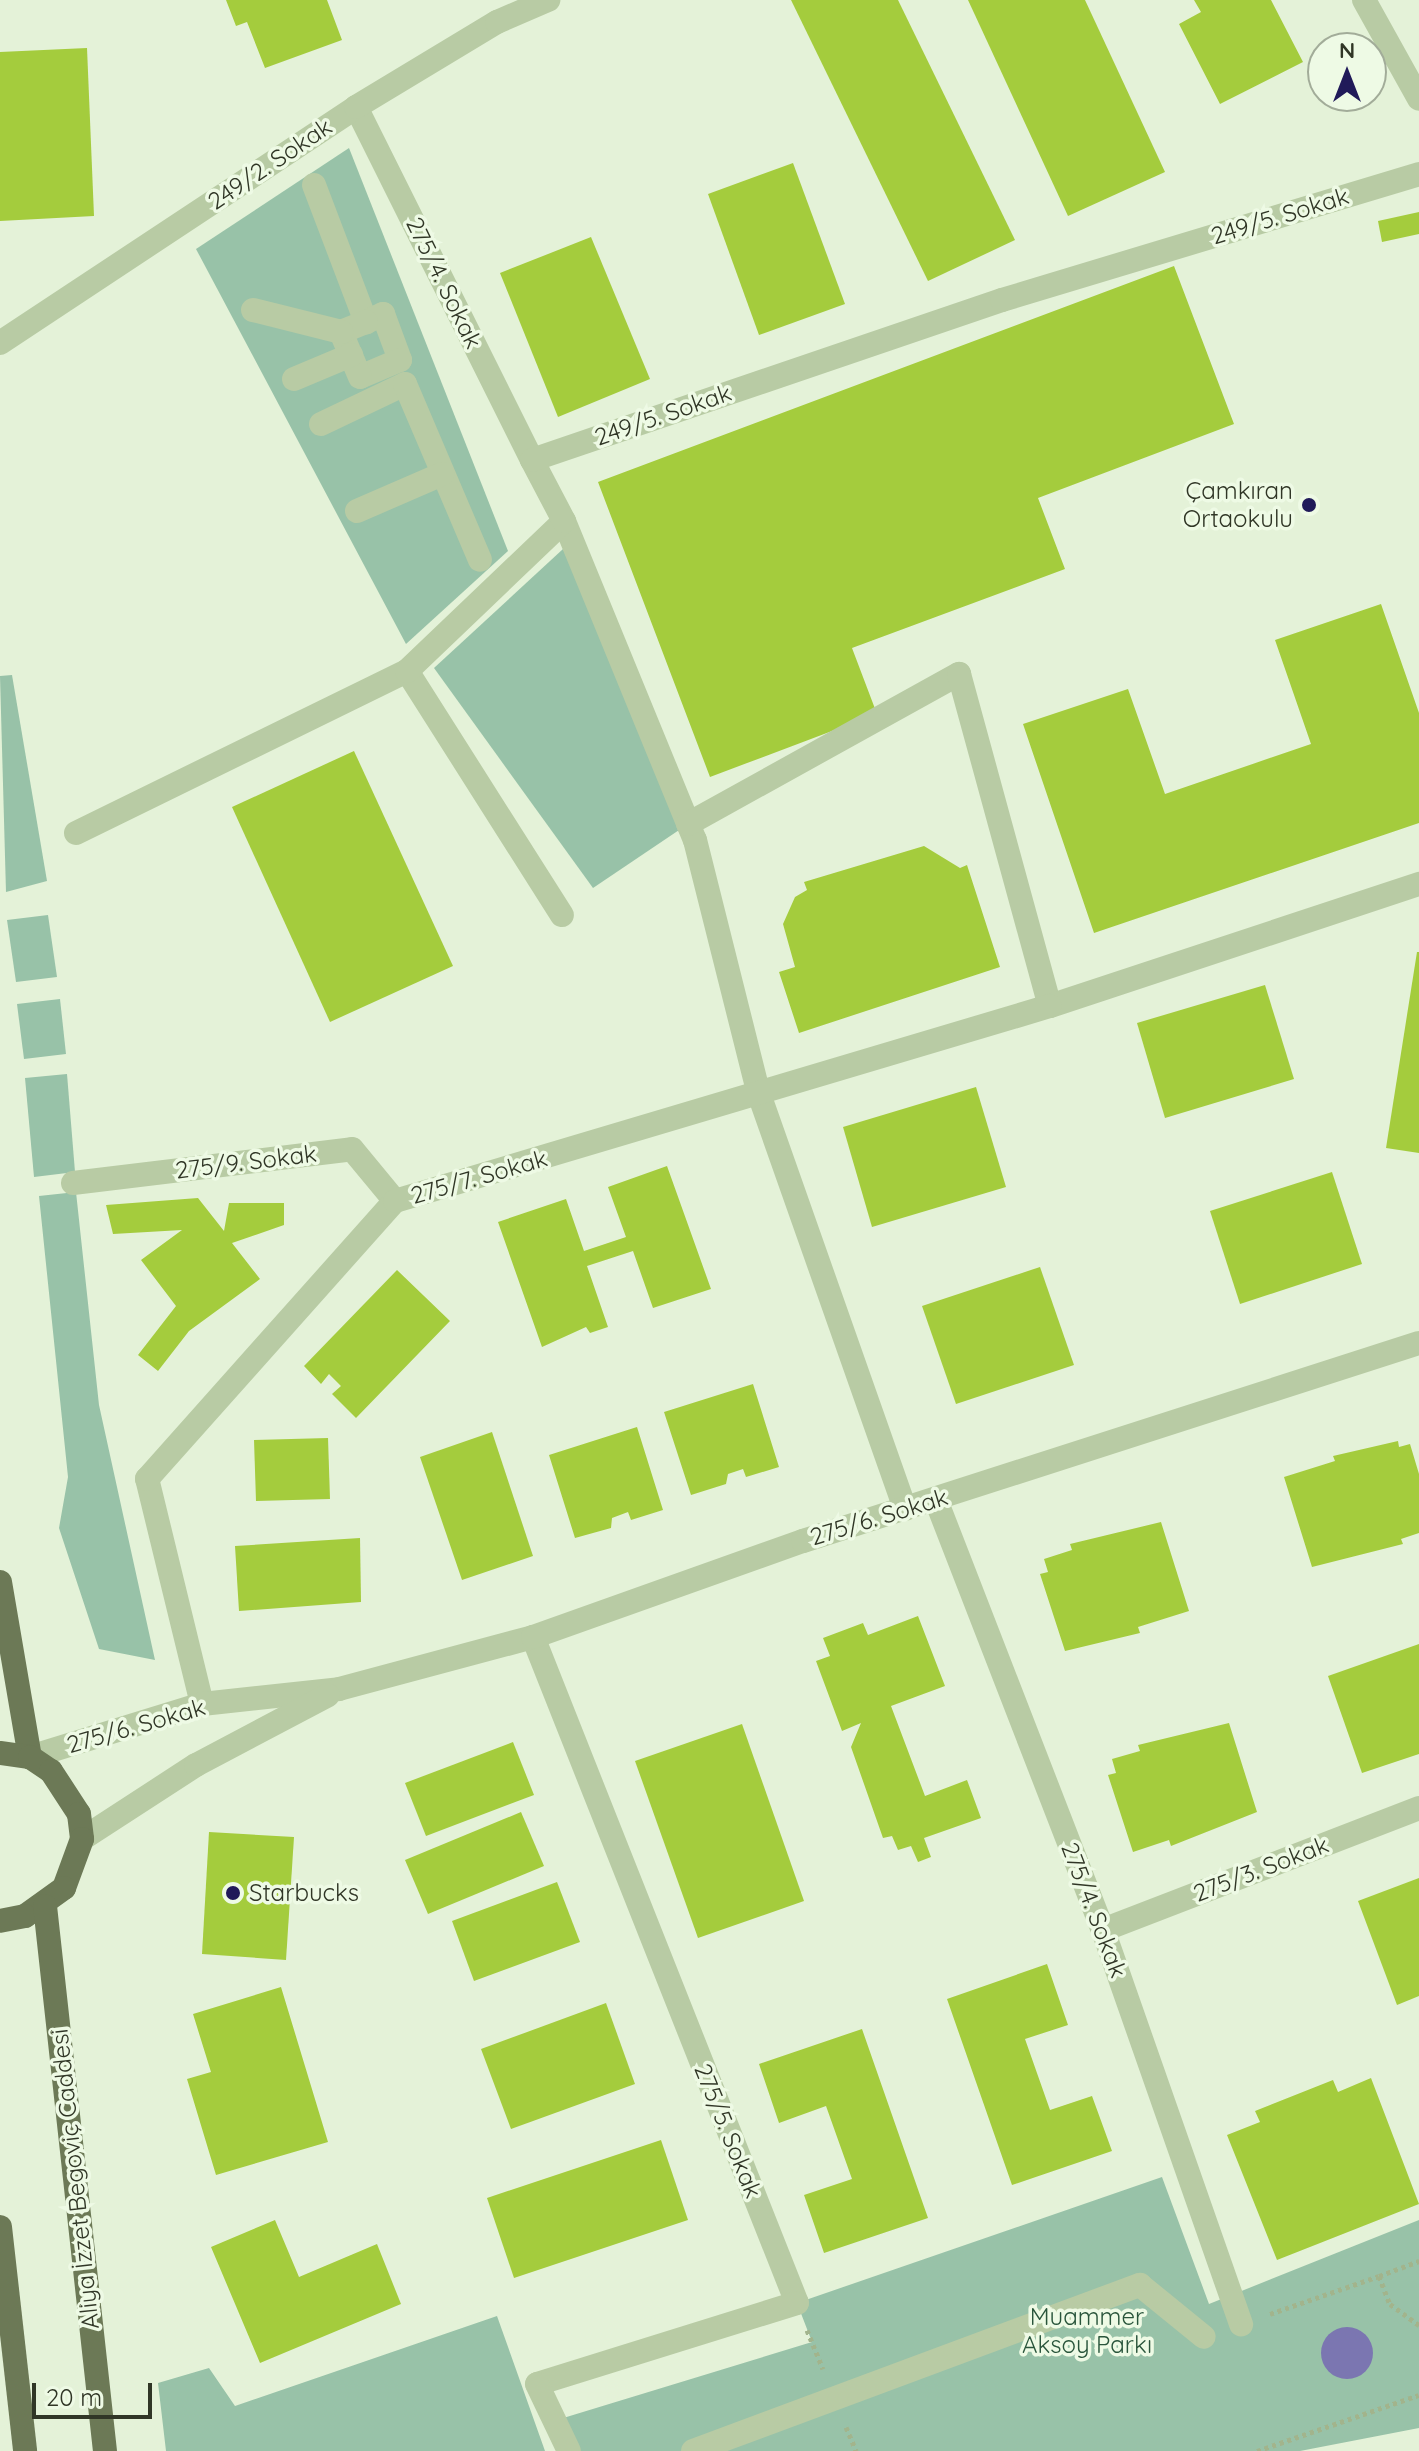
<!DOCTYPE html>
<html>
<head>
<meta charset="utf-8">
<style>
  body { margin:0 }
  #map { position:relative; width:1419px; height:2451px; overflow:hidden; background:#e4f2d8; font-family:Quicksand,sans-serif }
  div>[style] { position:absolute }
  .green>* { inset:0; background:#98c2a8 }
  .water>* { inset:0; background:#7b76b1 }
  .round { border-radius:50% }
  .building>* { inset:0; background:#a4cc3d }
  .path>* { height:5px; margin-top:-2.5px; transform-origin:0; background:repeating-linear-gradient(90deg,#a2b48c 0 4px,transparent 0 8px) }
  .minor>* { height:24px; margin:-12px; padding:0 12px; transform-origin:12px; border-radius:12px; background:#b8cba4 }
  .major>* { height:24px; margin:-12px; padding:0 12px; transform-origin:12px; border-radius:12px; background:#6c7956 }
  .dots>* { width:22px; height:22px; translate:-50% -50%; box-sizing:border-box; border:4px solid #eefae5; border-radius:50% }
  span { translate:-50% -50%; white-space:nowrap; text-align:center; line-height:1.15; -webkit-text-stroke:7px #eefae5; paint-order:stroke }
  .street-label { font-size:24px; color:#303626 }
  .poi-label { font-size:24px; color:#303626 }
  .right { translate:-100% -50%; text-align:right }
  .left { translate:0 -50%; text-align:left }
  .park-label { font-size:24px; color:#29553b }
  .north { position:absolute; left:1307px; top:32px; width:80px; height:80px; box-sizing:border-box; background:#eefae5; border:2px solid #a2ac99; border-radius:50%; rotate:0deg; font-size:22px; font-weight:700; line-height:32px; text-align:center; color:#303626 }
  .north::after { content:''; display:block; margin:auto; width:28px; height:36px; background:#201a59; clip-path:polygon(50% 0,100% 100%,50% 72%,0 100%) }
  .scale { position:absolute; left:32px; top:2383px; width:120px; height:36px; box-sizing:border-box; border:4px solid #303626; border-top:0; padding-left:10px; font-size:24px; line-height:28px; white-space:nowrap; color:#303626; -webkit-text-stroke:6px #eefae5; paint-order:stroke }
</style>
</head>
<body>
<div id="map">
  <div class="green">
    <div style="clip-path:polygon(349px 148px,508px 551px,406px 644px,196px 249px)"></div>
    <div style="clip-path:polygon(563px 549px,688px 824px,593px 888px,434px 668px)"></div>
    <div style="clip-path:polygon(12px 675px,47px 881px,6px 892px,0 676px)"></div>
    <div style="clip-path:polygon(48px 915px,57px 977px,16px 982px,7px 920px)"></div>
    <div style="clip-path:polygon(60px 999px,66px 1054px,24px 1059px,17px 1004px)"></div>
    <div style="clip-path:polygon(67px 1074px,75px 1172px,34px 1177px,25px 1078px)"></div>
    <div style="clip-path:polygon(76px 1192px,99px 1405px,155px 1660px,99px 1649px,59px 1528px,68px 1477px,39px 1196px)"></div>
    <div style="clip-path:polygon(1162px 2177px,1209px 2304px,1419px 2220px,1419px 2428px,1300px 2451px,576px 2451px,560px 2419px,812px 2342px,797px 2303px)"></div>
    <div style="clip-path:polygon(497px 2316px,545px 2451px,166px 2451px,158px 2383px,209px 2368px,235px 2406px)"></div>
  </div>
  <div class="water">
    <div class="round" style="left:1321px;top:2327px;width:52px;height:52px"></div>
  </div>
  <div class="building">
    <div style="clip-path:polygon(226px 0,327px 0,342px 40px,265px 68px,247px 22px,236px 26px)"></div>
    <div style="clip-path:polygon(791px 0,898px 0,1015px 240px,928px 281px)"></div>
    <div style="clip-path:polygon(968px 0,1085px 0,1165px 172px,1068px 216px)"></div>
    <div style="clip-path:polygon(1194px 0,1271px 0,1303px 62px,1220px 104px,1179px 24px,1201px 12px)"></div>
    <div style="clip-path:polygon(87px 48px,94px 216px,0 221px,0 52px)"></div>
    <div style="clip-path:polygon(793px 163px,845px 304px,759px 335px,708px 194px)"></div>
    <div style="clip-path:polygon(1419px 212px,1419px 234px,1382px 242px,1378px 221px)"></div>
    <div style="clip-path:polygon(591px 237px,650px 379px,558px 417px,500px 273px)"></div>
    <div style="clip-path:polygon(1174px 266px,1234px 424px,1038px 498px,1065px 569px,852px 648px,877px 714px,710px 777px,598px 482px)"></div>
    <div style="clip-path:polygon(1381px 604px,1419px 713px,1419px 823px,1094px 933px,1023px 724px,1128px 689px,1165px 794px,1311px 744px,1275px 640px)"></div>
    <div style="clip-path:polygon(354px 751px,453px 966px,330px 1022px,232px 807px)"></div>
    <div style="clip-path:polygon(924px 846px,960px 868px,967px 865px,1000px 967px,799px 1033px,779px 972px,795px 967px,783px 924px,795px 897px,807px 890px,804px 882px)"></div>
    <div style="clip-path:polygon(1417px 952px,1419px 952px,1419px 1153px,1386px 1148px)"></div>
    <div style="clip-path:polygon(1265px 985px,1294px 1079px,1165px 1118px,1137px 1023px)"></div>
    <div style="clip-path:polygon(976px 1087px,1006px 1187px,872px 1227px,843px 1127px)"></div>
    <div style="clip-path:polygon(667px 1166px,711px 1289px,653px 1308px,633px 1251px,587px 1266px,608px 1327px,590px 1333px,586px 1327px,542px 1347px,498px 1222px,566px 1199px,584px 1251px,626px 1237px,608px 1187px)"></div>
    <div style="clip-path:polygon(1332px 1172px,1362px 1264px,1240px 1304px,1210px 1211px)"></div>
    <div style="clip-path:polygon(198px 1198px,224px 1231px,229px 1203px,284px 1203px,284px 1225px,232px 1243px,260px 1279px,189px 1331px,158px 1371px,138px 1355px,176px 1306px,141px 1260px,182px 1230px,113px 1234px,106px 1205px)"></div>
    <div style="clip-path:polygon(1040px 1267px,1074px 1365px,956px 1404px,922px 1306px)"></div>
    <div style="clip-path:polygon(397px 1270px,450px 1321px,356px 1418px,332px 1394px,341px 1386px,329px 1374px,321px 1384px,304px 1366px)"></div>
    <div style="clip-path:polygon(753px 1384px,779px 1467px,746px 1477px,743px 1469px,728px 1474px,726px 1484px,691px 1495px,664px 1412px)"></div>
    <div style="clip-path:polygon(637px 1427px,663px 1510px,631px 1520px,628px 1512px,612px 1518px,611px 1528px,575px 1538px,549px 1455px)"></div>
    <div style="clip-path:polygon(492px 1432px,533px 1556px,462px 1580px,420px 1457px)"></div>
    <div style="clip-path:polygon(328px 1438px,330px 1499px,256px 1501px,254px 1440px)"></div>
    <div style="clip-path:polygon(1398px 1441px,1399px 1447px,1410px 1444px,1419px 1474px,1419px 1533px,1401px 1539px,1403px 1544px,1312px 1567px,1284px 1477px,1335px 1461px,1333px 1456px)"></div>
    <div style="clip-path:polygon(1161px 1522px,1189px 1611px,1138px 1627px,1140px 1633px,1065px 1651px,1040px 1574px,1048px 1572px,1044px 1559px,1072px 1550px,1070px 1544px)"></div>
    <div style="clip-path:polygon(360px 1538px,361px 1602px,239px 1611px,235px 1546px)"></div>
    <div style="clip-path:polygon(918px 1616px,945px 1686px,891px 1706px,925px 1796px,967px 1780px,981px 1818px,924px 1838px,931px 1857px,918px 1862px,911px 1846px,898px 1850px,892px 1836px,883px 1838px,851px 1747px,861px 1723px,842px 1731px,816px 1661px,830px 1656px,823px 1638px,863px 1623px,868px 1635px)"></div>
    <div style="clip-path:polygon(1419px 1644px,1419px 1754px,1362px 1773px,1328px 1676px)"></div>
    <div style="clip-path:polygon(1229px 1723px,1257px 1812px,1171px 1846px,1169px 1840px,1133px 1852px,1108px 1775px,1116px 1773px,1112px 1759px,1140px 1751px,1138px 1745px)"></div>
    <div style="clip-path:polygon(742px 1724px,804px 1901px,698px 1938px,635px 1761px)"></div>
    <div style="clip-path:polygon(513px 1742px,534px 1795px,426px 1836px,405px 1783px)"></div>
    <div style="clip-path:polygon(521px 1812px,544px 1866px,428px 1914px,405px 1860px)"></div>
    <div style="clip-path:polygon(209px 1832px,294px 1837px,286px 1960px,202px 1954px)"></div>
    <div style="clip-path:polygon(1419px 1878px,1419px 1996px,1397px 2005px,1358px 1901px)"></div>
    <div style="clip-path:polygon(557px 1882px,580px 1942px,474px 1981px,452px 1921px)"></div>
    <div style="clip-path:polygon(1047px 1964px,1068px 2025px,1025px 2039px,1050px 2110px,1092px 2096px,1112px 2151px,1012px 2185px,947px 1999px)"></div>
    <div style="clip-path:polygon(281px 1987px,328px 2142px,216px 2175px,187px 2079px,211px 2072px,193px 2014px)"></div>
    <div style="clip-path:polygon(606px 2003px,635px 2084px,511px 2129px,481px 2049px)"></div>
    <div style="clip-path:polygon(862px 2029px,928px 2218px,824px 2253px,804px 2195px,852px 2179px,826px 2106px,779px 2123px,759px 2064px)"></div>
    <div style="clip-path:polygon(1371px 2078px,1419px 2204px,1277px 2260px,1227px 2135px,1260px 2122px,1255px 2111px,1333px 2080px,1338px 2092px)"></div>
    <div style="clip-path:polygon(661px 2140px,688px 2220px,514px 2278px,487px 2198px)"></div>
    <div style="clip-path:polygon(275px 2220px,299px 2277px,377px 2244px,401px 2304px,260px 2363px,211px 2247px)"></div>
  </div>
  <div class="path">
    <div style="left:1379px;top:2276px;width:43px;rotate:-20.6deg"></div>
    <div style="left:1270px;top:2314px;width:115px;rotate:-19.2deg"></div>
    <div style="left:1379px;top:2276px;width:30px;rotate:69deg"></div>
    <div style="left:1390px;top:2304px;width:36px;rotate:36deg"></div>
    <div style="left:807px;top:2330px;width:42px;rotate:67.7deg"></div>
    <div style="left:846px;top:2427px;width:26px;rotate:67deg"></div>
    <div style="left:1257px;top:2451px;width:171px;rotate:-19.1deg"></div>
  </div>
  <div class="minor">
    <div style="left:1364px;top:0;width:113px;rotate:60.9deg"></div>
    <div style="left:356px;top:107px;width:394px;rotate:63.5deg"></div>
    <div style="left:314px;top:185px;width:147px;rotate:69.2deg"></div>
    <div style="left:366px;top:322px;width:19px;rotate:-25deg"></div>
    <div style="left:383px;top:314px;width:49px;rotate:69.7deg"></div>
    <div style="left:400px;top:360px;width:43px;rotate:157deg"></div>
    <div style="left:360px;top:377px;width:49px;rotate:-112.9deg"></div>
    <div style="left:341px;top:332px;width:27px;rotate:-22deg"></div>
    <div style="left:253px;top:310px;width:91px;rotate:14deg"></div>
    <div style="left:0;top:343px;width:427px;rotate:-33.5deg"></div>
    <div style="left:356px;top:107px;width:165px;rotate:-31.1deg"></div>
    <div style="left:497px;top:22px;width:56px;rotate:-23.3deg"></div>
    <div style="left:294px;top:379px;width:62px;rotate:-22.8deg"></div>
    <div style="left:321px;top:424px;width:93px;rotate:-25.5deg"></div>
    <div style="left:405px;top:384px;width:191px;rotate:66.9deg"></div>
    <div style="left:357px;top:511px;width:93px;rotate:-23.5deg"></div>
    <div style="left:564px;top:521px;width:345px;rotate:67.7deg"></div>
    <div style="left:695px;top:840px;width:262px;rotate:75.9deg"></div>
    <div style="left:759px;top:1094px;width:440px;rotate:70.6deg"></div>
    <div style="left:407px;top:671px;width:289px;rotate:57.6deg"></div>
    <div style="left:688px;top:824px;width:310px;rotate:-29deg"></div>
    <div style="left:959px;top:674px;width:344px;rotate:74.7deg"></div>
    <div style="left:1050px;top:1006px;width:389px;rotate:-18.3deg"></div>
    <div style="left:76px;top:833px;width:369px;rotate:-26.1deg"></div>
    <div style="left:407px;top:671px;width:217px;rotate:-43.7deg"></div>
    <div style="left:564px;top:521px;width:69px;rotate:-117.7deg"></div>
    <div style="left:532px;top:460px;width:496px;rotate:-18.8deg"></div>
    <div style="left:1002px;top:300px;width:436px;rotate:-16.8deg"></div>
    <div style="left:73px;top:1183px;width:281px;rotate:-6.9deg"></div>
    <div style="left:352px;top:1149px;width:67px;rotate:50.4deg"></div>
    <div style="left:936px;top:1500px;width:461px;rotate:68.8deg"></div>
    <div style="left:1103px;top:1930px;width:418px;rotate:70.7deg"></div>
    <div style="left:533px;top:1637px;width:716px;rotate:68.38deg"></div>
    <div style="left:797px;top:2303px;width:272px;rotate:162.7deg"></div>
    <div style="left:537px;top:2384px;width:74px;rotate:64.5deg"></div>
    <div style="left:202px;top:1704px;width:232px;rotate:-103.7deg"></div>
    <div style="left:147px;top:1479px;width:373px;rotate:-48.3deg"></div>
    <div style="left:395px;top:1201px;width:683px;rotate:-16.58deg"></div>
    <div style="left:30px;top:1757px;width:180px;rotate:-17.1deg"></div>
    <div style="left:202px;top:1704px;width:138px;rotate:-6.2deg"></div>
    <div style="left:339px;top:1689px;width:201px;rotate:-15deg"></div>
    <div style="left:533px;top:1637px;width:287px;rotate:-19.6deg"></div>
    <div style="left:803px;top:1541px;width:647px;rotate:-17.82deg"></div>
    <div style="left:82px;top:1839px;width:136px;rotate:-33deg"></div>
    <div style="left:196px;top:1765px;width:149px;rotate:-27.9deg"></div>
    <div style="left:1103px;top:1930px;width:339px;rotate:-21.1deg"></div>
    <div style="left:693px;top:2451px;width:477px;rotate:-20.4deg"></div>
    <div style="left:1140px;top:2285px;width:82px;rotate:39.1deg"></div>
  </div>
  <div class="major">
    <div style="left:0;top:1582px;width:178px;rotate:80.3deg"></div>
    <div style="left:0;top:1753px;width:30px;rotate:8deg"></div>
    <div style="left:30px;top:1757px;width:25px;rotate:34deg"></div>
    <div style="left:51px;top:1771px;width:51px;rotate:56.9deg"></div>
    <div style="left:79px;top:1814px;width:25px;rotate:83deg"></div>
    <div style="left:82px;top:1839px;width:52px;rotate:110.2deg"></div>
    <div style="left:64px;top:1888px;width:48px;rotate:144.3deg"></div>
    <div style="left:25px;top:1916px;width:25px;rotate:169deg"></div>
    <div style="left:45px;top:1906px;width:548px;rotate:83.72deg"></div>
    <div style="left:0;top:2227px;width:225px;rotate:83.6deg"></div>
  </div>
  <div class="dots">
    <div style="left:1309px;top:505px;background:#201a59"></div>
    <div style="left:233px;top:1893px;background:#201a59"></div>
  </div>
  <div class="street-label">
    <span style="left:270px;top:164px;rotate:-34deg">249/2. Sokak</span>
    <span style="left:1280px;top:216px;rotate:-17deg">249/5. Sokak</span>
    <span style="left:444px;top:283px;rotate:64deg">275/4. Sokak</span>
    <span style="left:663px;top:415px;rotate:-19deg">249/5. Sokak</span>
    <span style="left:246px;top:1162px;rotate:-7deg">275/9. Sokak</span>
    <span style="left:479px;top:1177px;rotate:-16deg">275/7. Sokak</span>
    <span style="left:879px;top:1517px;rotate:-17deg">275/6. Sokak</span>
    <span style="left:136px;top:1726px;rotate:-16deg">275/6. Sokak</span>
    <span style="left:1261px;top:1869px;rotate:-21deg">275/3. Sokak</span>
    <span style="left:1094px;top:1910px;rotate:69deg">275/4. Sokak</span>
    <span style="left:728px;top:2131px;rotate:68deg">275/5. Sokak</span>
    <span style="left:75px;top:2179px;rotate:-96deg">Aliya İzzet Begoviç Caddesi</span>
  </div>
  <div class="poi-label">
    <span class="right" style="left:1293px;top:505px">Çamkıran<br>Ortaokulu</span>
    <span class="left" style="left:249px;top:1893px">Starbucks</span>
  </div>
  <div class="park-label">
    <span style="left:1087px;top:2331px">Muammer<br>Aksoy Parkı</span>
  </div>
  <div class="north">N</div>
  <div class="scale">20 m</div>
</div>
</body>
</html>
